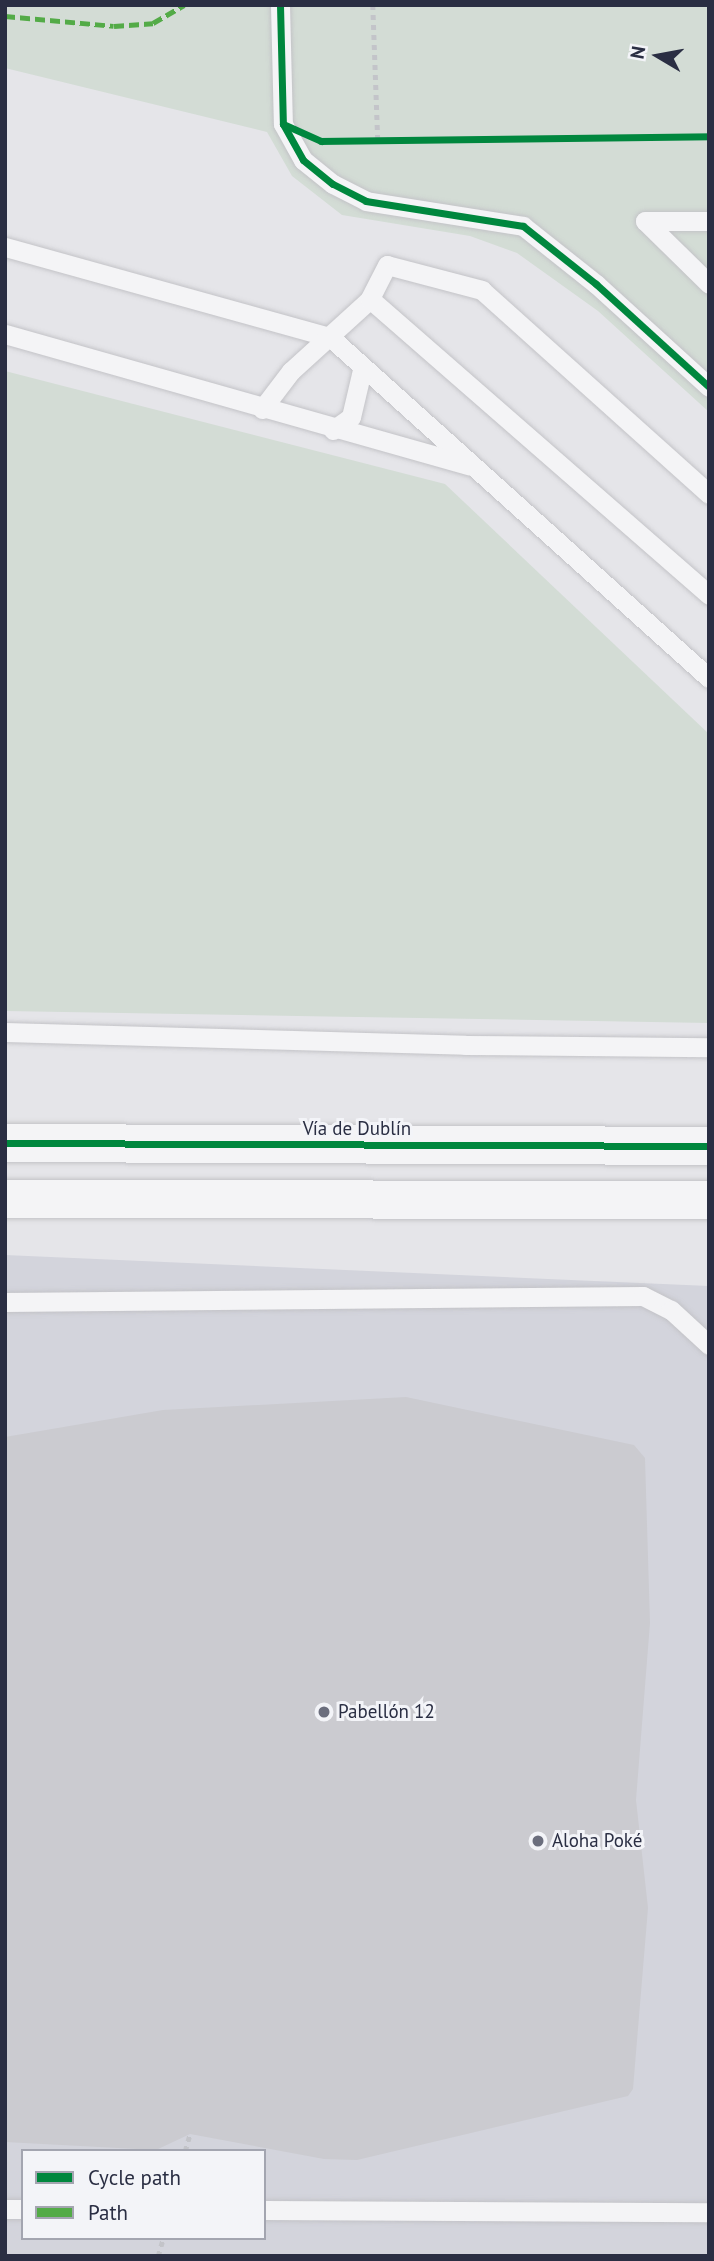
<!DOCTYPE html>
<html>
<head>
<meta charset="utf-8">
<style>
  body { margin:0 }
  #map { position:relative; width:714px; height:2261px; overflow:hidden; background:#e5e5e9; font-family:"PT Sans",sans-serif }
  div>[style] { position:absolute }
  .built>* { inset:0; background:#d3d4dc }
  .green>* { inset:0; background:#d3dcd5 }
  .building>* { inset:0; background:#cbcbd0 }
  .path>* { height:4.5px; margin-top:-2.25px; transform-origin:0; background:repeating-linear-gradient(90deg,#c3c4c9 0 5px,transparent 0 10px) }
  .roads { filter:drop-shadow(0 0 2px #c3c3c7) drop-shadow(0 0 2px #c3c3c7) }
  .service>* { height:19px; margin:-9.5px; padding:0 9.5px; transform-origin:9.5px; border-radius:9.5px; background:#f4f4f6 }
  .tertiary>* { height:38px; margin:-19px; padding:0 19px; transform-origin:19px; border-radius:19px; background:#f4f4f6 }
  .quiet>* { height:5px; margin-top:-2.5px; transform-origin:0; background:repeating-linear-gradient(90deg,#53ab47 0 10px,transparent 0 15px) }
  .cycleway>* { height:7px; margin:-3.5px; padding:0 3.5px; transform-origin:3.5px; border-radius:3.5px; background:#00873e }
  .dots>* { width:19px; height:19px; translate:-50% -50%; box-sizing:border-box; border:4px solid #f3f4f8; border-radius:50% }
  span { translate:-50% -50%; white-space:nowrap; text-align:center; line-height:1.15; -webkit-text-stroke:6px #f3f4f8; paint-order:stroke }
  .street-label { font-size:19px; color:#2a2e43 }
  .poi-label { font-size:19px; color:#2a2e43 }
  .left { translate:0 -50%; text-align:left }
  .frame { position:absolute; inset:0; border:7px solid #2a2e43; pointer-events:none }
  .legend { position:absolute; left:21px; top:2149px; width:245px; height:91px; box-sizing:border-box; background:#f3f4f8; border:2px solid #a3a5b0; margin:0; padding:9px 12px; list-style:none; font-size:21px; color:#2a2e43 }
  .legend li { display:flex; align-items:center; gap:14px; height:35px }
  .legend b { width:35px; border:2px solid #a3a5b0 }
  .north { position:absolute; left:623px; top:21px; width:70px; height:70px; -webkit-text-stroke:5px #f3f4f8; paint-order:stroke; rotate:280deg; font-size:19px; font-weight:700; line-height:28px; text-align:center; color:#2a2e43 }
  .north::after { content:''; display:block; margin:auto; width:24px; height:32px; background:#2a2e43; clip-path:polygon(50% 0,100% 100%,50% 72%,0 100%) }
</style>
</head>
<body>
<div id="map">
  <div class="built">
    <div style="clip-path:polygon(evenodd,5px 1255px,709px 1286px,709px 2256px,5px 2256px,5px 1255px,23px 2151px,264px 2151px,264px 2238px,23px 2238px,23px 2151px)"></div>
  </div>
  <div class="green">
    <div style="clip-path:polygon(5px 5px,709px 5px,709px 412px,598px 311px,517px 253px,470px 236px,342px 215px,292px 176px,267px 132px,5px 68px)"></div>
    <div style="clip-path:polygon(5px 371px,445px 484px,709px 734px,709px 1023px,5px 1011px)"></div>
  </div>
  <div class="building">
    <div style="clip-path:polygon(406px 1397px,634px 1445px,645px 1458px,650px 1623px,636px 1800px,648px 1908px,633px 2089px,628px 2096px,357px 2160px,324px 2159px,190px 2134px,156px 2150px,5px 2142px,5px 1437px,163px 1410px)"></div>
  </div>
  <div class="path">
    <div style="left:373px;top:5px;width:134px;rotate:87.9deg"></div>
    <div style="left:325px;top:141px;width:384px;rotate:-0.7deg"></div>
    <div style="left:185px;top:2151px;width:18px;rotate:-74deg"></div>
    <div style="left:158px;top:2256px;width:19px;rotate:-74deg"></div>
  </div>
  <div class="roads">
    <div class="service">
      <div style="left:280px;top:5px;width:119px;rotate:88.6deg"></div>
      <div style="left:283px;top:124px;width:41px;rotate:60.9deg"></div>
      <div style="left:303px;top:160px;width:38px;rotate:39deg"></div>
      <div style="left:333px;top:184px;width:37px;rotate:27deg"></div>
      <div style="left:366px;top:201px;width:159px;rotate:9deg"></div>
      <div style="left:523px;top:226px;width:93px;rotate:38.5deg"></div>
      <div style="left:596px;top:284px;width:153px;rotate:42.3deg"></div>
      <div style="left:709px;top:221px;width:64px;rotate:180deg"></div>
      <div style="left:645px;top:221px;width:90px;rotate:44.5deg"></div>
      <div style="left:5px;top:247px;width:337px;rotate:15.5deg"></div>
      <div style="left:330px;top:337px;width:510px;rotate:41.98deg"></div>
      <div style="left:5px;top:334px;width:483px;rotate:15.8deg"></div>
      <div style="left:262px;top:409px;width:48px;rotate:-52.7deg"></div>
      <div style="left:291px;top:371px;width:107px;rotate:-42.3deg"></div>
      <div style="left:333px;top:430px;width:22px;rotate:-36deg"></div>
      <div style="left:351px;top:417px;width:48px;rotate:-76.8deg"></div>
      <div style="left:709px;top:494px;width:305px;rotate:-138.1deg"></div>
      <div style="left:482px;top:290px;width:98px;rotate:-165.3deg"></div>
      <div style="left:387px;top:265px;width:38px;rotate:117deg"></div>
      <div style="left:370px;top:299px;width:450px;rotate:41.1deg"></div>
      <div style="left:5px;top:1032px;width:460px;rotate:1.6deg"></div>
      <div style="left:465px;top:1045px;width:244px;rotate:0.5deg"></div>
      <div style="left:5px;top:1302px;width:638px;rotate:-0.54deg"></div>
      <div style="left:643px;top:1296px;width:31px;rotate:27deg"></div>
      <div style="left:671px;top:1310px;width:52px;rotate:42.6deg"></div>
      <div style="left:5px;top:2209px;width:18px"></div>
      <div style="left:264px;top:2210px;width:445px;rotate:0.3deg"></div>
    </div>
    <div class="tertiary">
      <div style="left:5px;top:1143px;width:704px;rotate:0.24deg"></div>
      <div style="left:5px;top:1199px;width:704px;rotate:0.08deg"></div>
    </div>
  </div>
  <div class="quiet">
    <div style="left:5px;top:16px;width:109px;rotate:5.2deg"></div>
    <div style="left:114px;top:26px;width:39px;rotate:-4deg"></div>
    <div style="left:153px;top:23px;width:36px;rotate:-30deg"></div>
  </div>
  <div class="cycleway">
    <div style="left:280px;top:5px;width:119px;rotate:88.6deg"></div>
    <div style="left:283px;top:124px;width:41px;rotate:60.9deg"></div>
    <div style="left:303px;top:160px;width:38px;rotate:39deg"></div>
    <div style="left:333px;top:184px;width:37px;rotate:27deg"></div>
    <div style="left:366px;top:201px;width:159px;rotate:9deg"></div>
    <div style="left:523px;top:226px;width:93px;rotate:38.5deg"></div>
    <div style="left:596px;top:284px;width:153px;rotate:42.3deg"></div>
    <div style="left:283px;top:124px;width:42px;rotate:24.1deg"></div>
    <div style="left:321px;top:141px;width:388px;rotate:-0.7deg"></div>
    <div style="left:5px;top:1143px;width:704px;rotate:0.24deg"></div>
  </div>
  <div class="dots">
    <div style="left:324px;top:1712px;background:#6b6e7d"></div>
    <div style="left:538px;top:1841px;background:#6b6e7d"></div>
  </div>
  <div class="street-label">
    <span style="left:357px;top:1129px">Vía de Dublín</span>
  </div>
  <div class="poi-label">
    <span class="left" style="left:338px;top:1712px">Pabellón 12</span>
    <span class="left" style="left:552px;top:1841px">Aloha Poké</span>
  </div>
  <div class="frame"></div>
  <ul class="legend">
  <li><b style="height:9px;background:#00873e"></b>Cycle path</li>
  <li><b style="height:9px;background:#53ab47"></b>Path</li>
  </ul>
  <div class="north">N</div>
</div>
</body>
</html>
